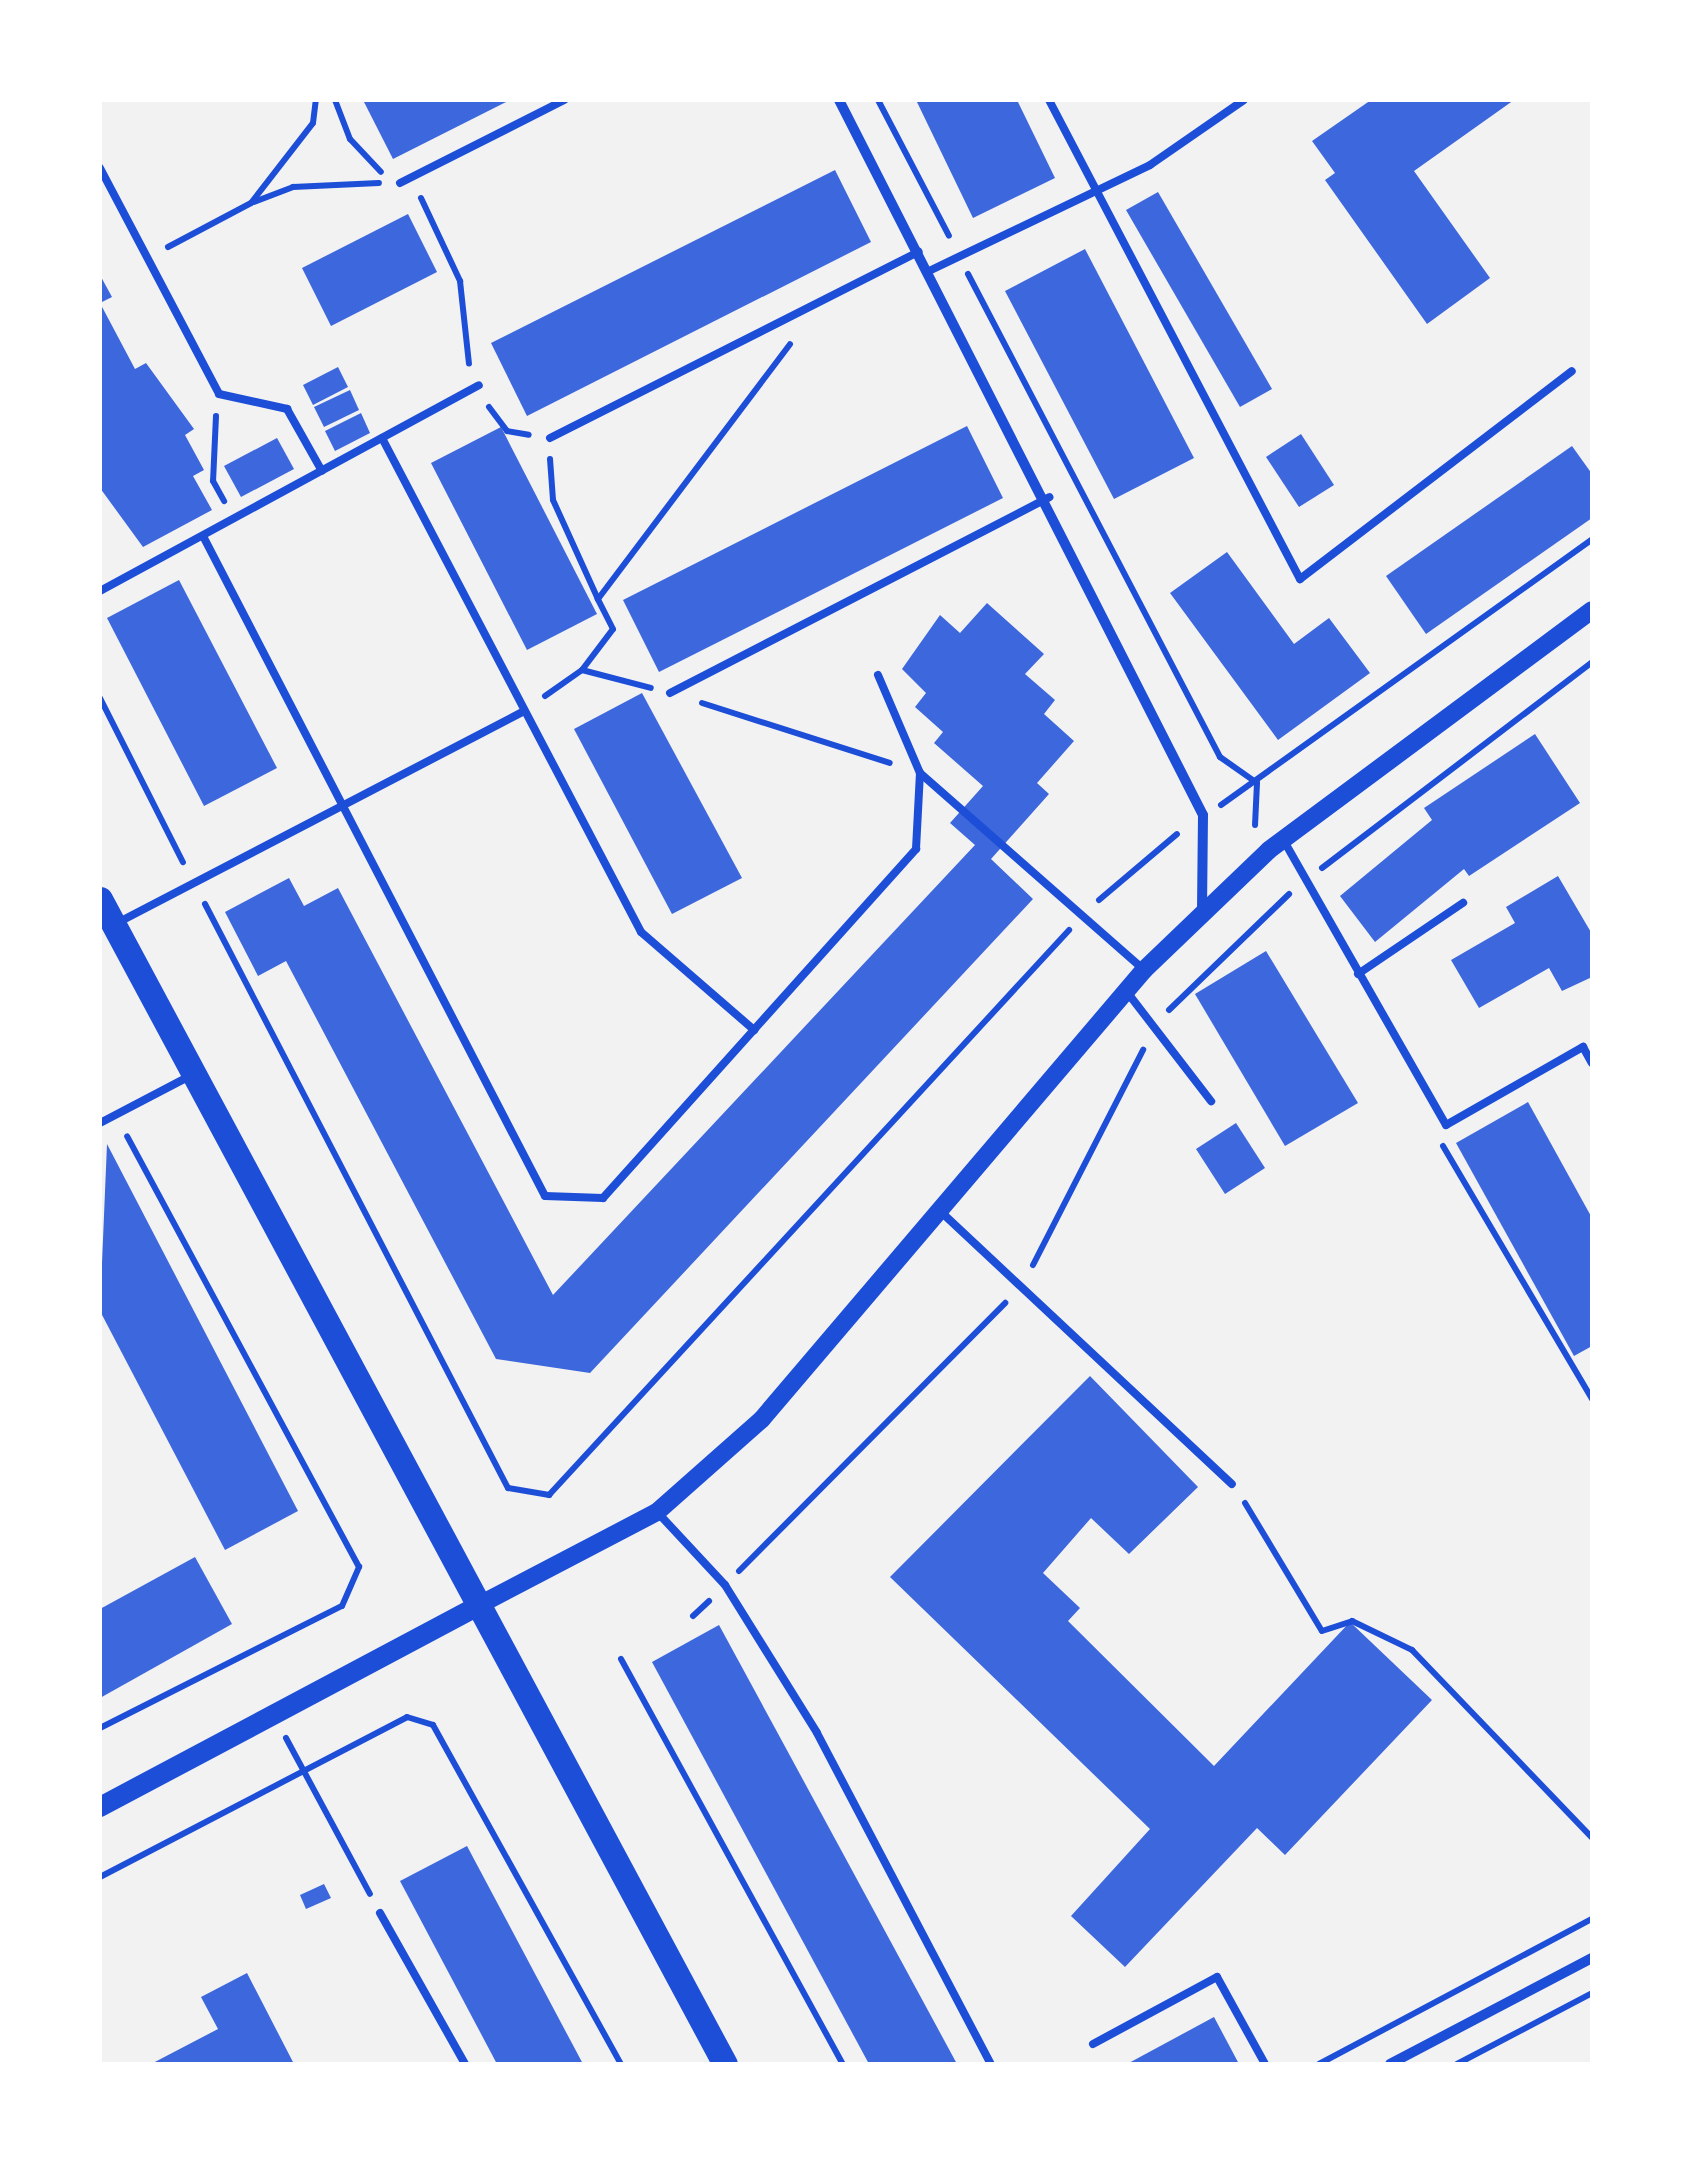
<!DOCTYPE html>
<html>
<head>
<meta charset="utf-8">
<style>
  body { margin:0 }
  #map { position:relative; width:1692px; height:2164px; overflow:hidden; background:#f2f2f2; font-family:Raleway,sans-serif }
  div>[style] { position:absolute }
  .building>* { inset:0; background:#3d67dc }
  .path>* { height:6px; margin:-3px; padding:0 3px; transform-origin:3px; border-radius:3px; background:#1d4ed8 }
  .service>* { height:8px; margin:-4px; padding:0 4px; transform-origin:4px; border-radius:4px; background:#1d4ed8 }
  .minor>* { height:10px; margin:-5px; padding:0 5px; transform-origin:5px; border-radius:5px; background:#1d4ed8 }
  .tertiary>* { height:18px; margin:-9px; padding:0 9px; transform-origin:9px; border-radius:9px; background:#1d4ed8 }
  .secondary>* { height:20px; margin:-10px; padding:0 10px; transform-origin:10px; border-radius:10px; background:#1d4ed8 }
  .primary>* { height:25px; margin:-12.5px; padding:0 12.5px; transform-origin:12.5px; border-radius:12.5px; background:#1d4ed8 }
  span { translate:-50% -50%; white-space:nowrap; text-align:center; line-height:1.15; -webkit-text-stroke:9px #fff; paint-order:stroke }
  .frame { position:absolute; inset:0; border:102px solid #fff; pointer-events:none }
</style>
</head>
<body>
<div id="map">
  <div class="building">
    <div style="clip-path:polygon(363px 100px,510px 100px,393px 159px)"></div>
    <div style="clip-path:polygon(916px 100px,1017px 100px,1055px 178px,973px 218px)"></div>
    <div style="clip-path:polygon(1371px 100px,1514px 100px,1414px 171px,1490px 278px,1427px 324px,1325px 180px,1335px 173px,1312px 141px)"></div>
    <div style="clip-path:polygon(835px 170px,871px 242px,527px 416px,491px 343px)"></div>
    <div style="clip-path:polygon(1158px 192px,1272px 389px,1240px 407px,1126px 210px)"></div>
    <div style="clip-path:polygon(408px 214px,437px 272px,331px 326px,302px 268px)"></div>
    <div style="clip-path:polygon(1085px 249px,1194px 458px,1114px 499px,1005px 291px)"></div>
    <div style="clip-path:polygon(100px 275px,112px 297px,100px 303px,135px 369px,146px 363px,194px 429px,185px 435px,204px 470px,193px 476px,212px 510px,143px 547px,100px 488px)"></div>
    <div style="clip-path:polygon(338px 367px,348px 387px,313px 405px,303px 385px)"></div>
    <div style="clip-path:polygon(350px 390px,359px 410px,324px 427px,314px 407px)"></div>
    <div style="clip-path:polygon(361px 413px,370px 433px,335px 451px,325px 431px)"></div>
    <div style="clip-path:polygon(967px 426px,1003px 498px,659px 672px,623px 600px)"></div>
    <div style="clip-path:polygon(501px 427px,597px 614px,527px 650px,431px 463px)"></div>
    <div style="clip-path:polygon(1301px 434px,1334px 485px,1299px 507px,1266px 457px)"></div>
    <div style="clip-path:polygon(277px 438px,294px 469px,241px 497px,224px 466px)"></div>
    <div style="clip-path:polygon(1572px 446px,1592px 474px,1592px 518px,1426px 634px,1386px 576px)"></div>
    <div style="clip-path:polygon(1227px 552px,1294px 644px,1329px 618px,1370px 673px,1278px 740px,1170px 593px)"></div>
    <div style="clip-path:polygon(179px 580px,277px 768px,204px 806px,107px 618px)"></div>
    <div style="clip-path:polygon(987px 603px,1044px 654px,1025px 674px,1055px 700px,1044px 714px,1074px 741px,1037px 783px,1049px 794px,991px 859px,1033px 899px,590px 1373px,496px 1359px,286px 961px,258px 976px,225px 912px,289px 878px,304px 906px,338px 888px,553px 1295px,975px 845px,950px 823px,983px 786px,934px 743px,943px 732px,915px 707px,926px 693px,902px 669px,940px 615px,960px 633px)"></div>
    <div style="clip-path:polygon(642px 693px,742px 878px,672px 914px,574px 729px)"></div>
    <div style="clip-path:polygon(1535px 734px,1580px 803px,1469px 876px,1464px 869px,1375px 942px,1340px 896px,1432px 820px,1424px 808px)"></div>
    <div style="clip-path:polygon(1558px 876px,1592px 934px,1592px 977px,1562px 991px,1549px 968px,1479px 1008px,1451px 960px,1515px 923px,1506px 907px)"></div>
    <div style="clip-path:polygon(1266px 951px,1358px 1103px,1285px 1146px,1195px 994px)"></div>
    <div style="clip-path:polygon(1528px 1102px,1592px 1218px,1592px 1346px,1574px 1356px,1456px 1143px)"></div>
    <div style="clip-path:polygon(1236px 1123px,1265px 1168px,1225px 1194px,1196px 1149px)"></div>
    <div style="clip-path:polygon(107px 1144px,298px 1511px,225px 1550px,100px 1311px)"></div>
    <div style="clip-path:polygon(1090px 1376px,1198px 1487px,1129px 1554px,1091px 1518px,1043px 1573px,1080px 1608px,1068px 1621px,1214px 1766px,1350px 1622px,1432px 1700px,1285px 1855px,1257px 1828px,1125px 1967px,1071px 1916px,1150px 1829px,890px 1577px)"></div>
    <div style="clip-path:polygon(195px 1557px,232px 1624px,100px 1698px,100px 1609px)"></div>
    <div style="clip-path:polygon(719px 1625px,782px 1741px,957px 2064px,869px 2064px,652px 1662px)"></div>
    <div style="clip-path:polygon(467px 1846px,583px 2064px,497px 2064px,400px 1881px)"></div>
    <div style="clip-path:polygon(324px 1884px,331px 1898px,306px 1909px,300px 1895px)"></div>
    <div style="clip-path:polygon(247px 1973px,294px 2064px,151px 2064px,218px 2029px,201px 1997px)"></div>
    <div style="clip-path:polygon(1214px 2017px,1239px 2064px,1127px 2064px)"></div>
  </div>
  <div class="path">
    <div style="left:335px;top:100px;width:42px;rotate:69deg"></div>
    <div style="left:350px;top:139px;width:45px;rotate:46.8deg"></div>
    <div style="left:878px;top:100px;width:153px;rotate:62.4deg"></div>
    <div style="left:421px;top:198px;width:92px;rotate:64.8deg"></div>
    <div style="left:460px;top:281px;width:83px;rotate:83.8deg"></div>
    <div style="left:254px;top:202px;width:42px;rotate:-21deg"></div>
    <div style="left:293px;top:187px;width:86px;rotate:-2.7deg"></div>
    <div style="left:168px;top:247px;width:94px;rotate:-27.9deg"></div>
    <div style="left:251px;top:203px;width:101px;rotate:-52.2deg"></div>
    <div style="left:313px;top:123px;width:23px;rotate:-83deg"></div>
    <div style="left:968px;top:274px;width:545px;rotate:62.45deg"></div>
    <div style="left:1220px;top:757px;width:45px;rotate:35.1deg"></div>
    <div style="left:1257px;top:783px;width:42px;rotate:92.7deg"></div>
    <div style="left:489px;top:407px;width:30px;rotate:53deg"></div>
    <div style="left:507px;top:431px;width:22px;rotate:10deg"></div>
    <div style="left:216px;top:416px;width:65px;rotate:92.6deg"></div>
    <div style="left:213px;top:481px;width:23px;rotate:61deg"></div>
    <div style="left:550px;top:459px;width:41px;rotate:85.8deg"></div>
    <div style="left:553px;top:500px;width:109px;rotate:65.6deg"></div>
    <div style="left:582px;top:670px;width:51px;rotate:-52.9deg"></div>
    <div style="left:613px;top:629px;width:34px;rotate:-117deg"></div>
    <div style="left:598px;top:599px;width:319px;rotate:-53deg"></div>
    <div style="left:545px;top:696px;width:45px;rotate:-35.1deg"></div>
    <div style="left:582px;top:670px;width:71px;rotate:14.6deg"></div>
    <div style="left:100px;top:698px;width:184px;rotate:63.2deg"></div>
    <div style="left:702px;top:703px;width:197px;rotate:17.7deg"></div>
    <div style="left:1221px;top:805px;width:457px;rotate:-35.6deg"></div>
    <div style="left:1322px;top:868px;width:340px;rotate:-37.3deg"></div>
    <div style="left:1099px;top:900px;width:102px;rotate:-40.2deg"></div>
    <div style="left:205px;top:904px;width:658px;rotate:62.58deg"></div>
    <div style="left:508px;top:1488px;width:42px;rotate:9.7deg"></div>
    <div style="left:549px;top:1495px;width:768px;rotate:-47.37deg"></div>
    <div style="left:1169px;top:1010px;width:167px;rotate:-44deg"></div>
    <div style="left:1443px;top:1146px;width:294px;rotate:59.5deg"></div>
    <div style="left:1033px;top:1265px;width:242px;rotate:-62.9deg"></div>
    <div style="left:1245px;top:1503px;width:149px;rotate:59deg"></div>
    <div style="left:1322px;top:1631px;width:32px;rotate:-18deg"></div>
    <div style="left:1352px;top:1621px;width:67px;rotate:25.8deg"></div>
    <div style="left:1412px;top:1650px;width:260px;rotate:46.2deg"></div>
    <div style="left:739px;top:1571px;width:378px;rotate:-45.2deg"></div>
    <div style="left:693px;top:1616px;width:22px;rotate:-43deg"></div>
    <div style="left:621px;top:1659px;width:462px;rotate:61.3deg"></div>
    <div style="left:100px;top:1728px;width:271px;rotate:-26.8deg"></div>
    <div style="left:342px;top:1606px;width:43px;rotate:-66.4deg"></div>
    <div style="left:359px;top:1567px;width:489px;rotate:-118.3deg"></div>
    <div style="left:286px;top:1738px;width:177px;rotate:61.7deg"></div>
    <div style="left:100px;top:1877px;width:346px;rotate:-27.5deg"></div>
    <div style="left:407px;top:1717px;width:27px;rotate:17deg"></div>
    <div style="left:433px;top:1725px;width:388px;rotate:61deg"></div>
    <div style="left:1319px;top:2064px;width:309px;rotate:-28deg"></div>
    <div style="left:1457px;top:2064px;width:153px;rotate:-27.7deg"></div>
  </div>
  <div class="service">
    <div style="left:1049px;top:100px;width:541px;rotate:62.35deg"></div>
    <div style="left:1300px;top:579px;width:342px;rotate:-37.4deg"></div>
    <div style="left:100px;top:168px;width:255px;rotate:62.2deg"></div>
    <div style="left:219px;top:394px;width:70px;rotate:12.4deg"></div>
    <div style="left:287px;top:409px;width:71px;rotate:60.6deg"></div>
    <div style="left:400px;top:183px;width:184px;rotate:-26.8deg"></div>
    <div style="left:929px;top:271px;width:245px;rotate:-25.6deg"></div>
    <div style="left:1150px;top:165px;width:114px;rotate:-34.7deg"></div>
    <div style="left:382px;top:438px;width:558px;rotate:62.33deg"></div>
    <div style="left:641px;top:932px;width:150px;rotate:40.9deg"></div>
    <div style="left:550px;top:438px;width:413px;rotate:-26.8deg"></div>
    <div style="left:203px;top:536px;width:743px;rotate:62.61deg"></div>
    <div style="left:545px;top:1196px;width:58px;rotate:2deg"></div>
    <div style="left:603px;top:1198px;width:469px;rotate:-48.1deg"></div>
    <div style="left:916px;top:849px;width:76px;rotate:-87deg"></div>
    <div style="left:100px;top:591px;width:431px;rotate:-28.5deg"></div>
    <div style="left:878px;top:675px;width:107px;rotate:66.8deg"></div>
    <div style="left:920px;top:773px;width:298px;rotate:41.3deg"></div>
    <div style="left:670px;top:693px;width:427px;rotate:-27.3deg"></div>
    <div style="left:1284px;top:841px;width:327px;rotate:60.3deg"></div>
    <div style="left:1446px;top:1125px;width:158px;rotate:-29.7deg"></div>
    <div style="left:1583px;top:1047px;width:18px;rotate:61deg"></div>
    <div style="left:119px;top:922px;width:455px;rotate:-27.5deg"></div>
    <div style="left:1358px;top:974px;width:127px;rotate:-34.1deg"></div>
    <div style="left:1127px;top:992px;width:138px;rotate:52.4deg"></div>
    <div style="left:100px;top:1123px;width:99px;rotate:-27.6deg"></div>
    <div style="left:939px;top:1210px;width:401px;rotate:43.1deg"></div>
    <div style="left:659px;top:1514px;width:97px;rotate:47.1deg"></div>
    <div style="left:725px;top:1585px;width:174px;rotate:58.1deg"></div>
    <div style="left:817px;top:1733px;width:374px;rotate:62.3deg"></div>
    <div style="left:380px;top:1913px;width:173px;rotate:60.6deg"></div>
    <div style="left:1093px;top:2044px;width:141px;rotate:-28.4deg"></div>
    <div style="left:1217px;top:1977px;width:99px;rotate:61.1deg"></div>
  </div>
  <div class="minor">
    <div style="left:839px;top:100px;width:802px;rotate:63.02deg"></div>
    <div style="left:1203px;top:815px;width:96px;rotate:90.6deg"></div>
    <div style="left:1390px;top:2064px;width:228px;rotate:-27.7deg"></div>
  </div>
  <div class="tertiary">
    <div style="left:481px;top:1604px;width:199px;rotate:-27.6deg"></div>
    <div style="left:657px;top:1512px;width:140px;rotate:-41.5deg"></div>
    <div style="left:762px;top:1419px;width:590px;rotate:-49.61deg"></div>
    <div style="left:1144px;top:970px;width:173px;rotate:-43.8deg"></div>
    <div style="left:1269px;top:850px;width:402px;rotate:-36.6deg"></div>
  </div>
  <div class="secondary">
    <div style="left:100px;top:1807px;width:432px;rotate:-28deg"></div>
  </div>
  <div class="primary">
    <div style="left:100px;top:899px;width:1322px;rotate:61.79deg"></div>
  </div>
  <div class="frame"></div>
</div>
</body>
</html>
